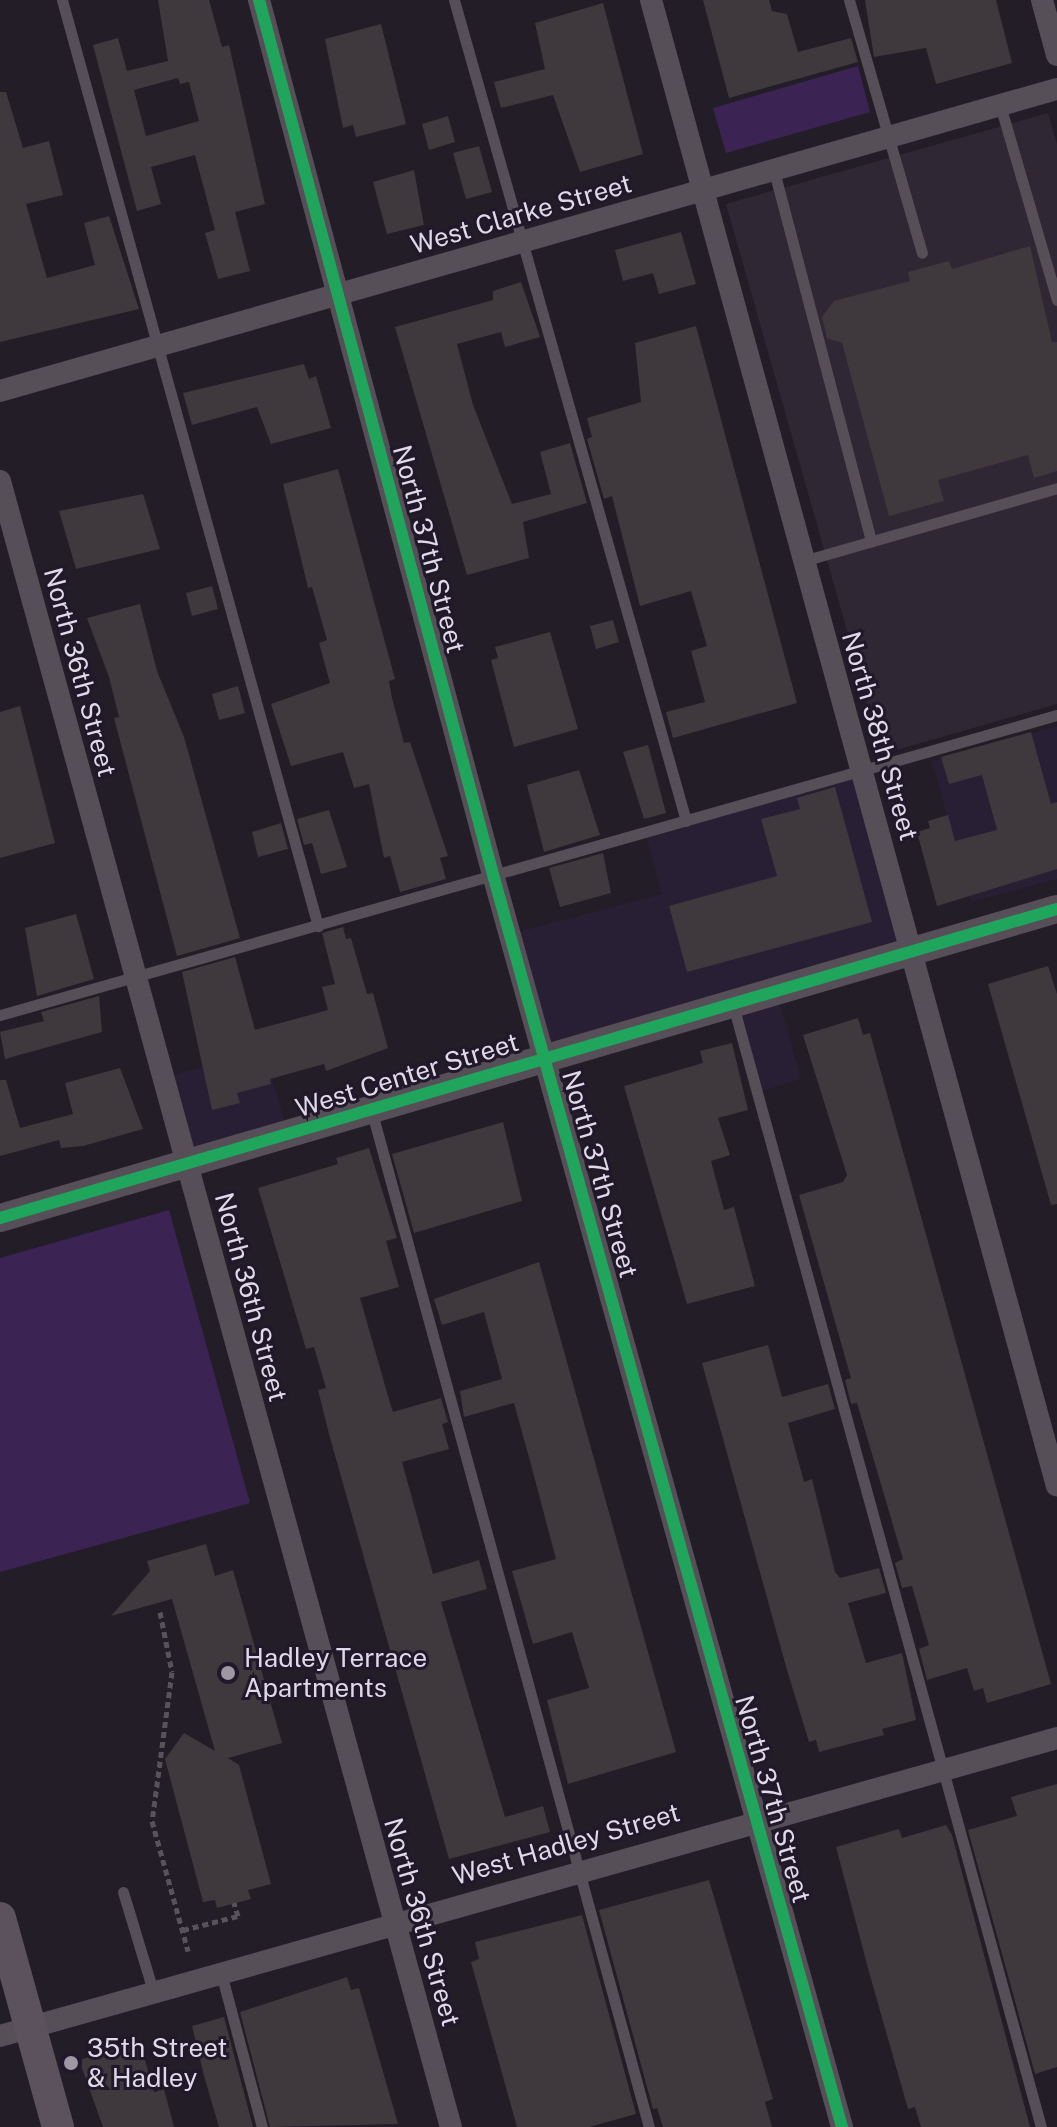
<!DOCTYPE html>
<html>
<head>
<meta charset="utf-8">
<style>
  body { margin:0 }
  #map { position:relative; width:1057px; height:2127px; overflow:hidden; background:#221d27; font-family:"Public Sans",sans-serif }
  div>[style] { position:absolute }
  .built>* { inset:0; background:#291f34 }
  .education>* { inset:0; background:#302734 }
  .green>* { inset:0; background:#3b2453 }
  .building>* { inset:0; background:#3f383d }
  .path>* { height:5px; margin-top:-2.5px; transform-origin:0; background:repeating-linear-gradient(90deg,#58525a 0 6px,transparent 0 10px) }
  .service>* { height:11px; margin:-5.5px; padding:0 5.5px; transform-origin:5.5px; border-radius:5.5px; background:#574f58 }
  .minor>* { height:22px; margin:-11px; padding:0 11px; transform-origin:11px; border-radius:11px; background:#574f58 }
  .tertiary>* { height:28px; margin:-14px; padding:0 14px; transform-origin:14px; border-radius:14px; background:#574f58 }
  .secondary>* { height:32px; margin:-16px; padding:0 16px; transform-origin:16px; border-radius:16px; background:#5b525d }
  .cycleway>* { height:12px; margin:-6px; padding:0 6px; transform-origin:6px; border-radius:6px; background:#20a55d }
  .dots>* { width:22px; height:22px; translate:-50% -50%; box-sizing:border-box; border:4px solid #21192b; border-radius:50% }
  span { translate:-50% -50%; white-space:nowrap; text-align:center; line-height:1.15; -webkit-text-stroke:6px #21192b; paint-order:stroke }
  .street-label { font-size:26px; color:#dfdae7 }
  .poi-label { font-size:26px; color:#dfdae7 }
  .left { translate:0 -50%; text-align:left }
</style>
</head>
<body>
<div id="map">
  <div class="built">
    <div style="clip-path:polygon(1057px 726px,1057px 879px,971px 902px,932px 761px)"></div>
    <div style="clip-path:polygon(860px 772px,912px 949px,776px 989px,801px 1079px,758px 1092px,731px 1002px,544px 1057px,510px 934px,662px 894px,645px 833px)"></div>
    <div style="clip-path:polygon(263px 1048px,288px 1133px,186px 1164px,162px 1079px)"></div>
  </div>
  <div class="education">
    <div style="clip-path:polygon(1048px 113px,1057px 144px,1057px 704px,882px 754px,726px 204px)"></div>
  </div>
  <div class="green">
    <div style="clip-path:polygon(858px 66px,870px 112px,726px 153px,713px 108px)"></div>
    <div style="clip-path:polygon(169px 1210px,250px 1503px,0 1572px,0 1258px)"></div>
  </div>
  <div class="building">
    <div style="clip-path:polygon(evenodd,158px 0,209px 0,222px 47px,229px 45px,265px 204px,235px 212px,250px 271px,218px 279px,205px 233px,215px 230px,195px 155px,151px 167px,161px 204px,137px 211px,93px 45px,118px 38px,127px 71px,168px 61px,158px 0,178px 78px,180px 84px,189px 82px,199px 121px,146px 136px,134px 90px,178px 78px)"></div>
    <div style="clip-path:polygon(703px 0,769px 0,772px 11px,787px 14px,798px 52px,851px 38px,858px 62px,729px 98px)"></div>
    <div style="clip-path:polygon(865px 0,996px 0,1012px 63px,936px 84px,926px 48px,874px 57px)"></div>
    <div style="clip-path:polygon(603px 3px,643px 154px,580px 172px,553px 95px,501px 108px,494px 82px,545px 69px,535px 23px)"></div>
    <div style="clip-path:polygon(381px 24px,406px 124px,356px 137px,353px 125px,343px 128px,325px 39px)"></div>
    <div style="clip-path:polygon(0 92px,6px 92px,23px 148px,49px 141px,54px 161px,63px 195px,26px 204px,47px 278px,95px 265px,84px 223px,109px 216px,139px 309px,0 342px)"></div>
    <div style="clip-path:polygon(448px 116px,455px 142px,429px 150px,422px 124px)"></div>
    <div style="clip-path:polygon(479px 146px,492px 192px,466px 199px,453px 153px)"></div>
    <div style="clip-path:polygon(414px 170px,424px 225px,387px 234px,373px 182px)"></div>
    <div style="clip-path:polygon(681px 232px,696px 284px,659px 294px,653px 273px,623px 281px,615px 250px)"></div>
    <div style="clip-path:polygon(1030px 246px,1052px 342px,1057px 342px,1057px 471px,1034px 478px,1028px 455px,938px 480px,944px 501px,889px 516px,842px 343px,827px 338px,822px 317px,834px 301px,910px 281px,908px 272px,949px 261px,952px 269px)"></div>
    <div style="clip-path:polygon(521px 282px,540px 337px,505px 347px,501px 332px,457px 344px,473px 405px,512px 504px,551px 494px,540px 452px,570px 443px,587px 503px,523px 522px,529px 558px,467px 575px,395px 327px,493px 300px,493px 291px)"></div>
    <div style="clip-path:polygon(696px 326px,797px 703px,673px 738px,666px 712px,705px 702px,691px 651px,707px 646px,691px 591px,640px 606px,612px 496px,604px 499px,587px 439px,592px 437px,587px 418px,641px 402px,635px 343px)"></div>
    <div style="clip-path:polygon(304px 364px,309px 379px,316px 376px,331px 428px,271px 444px,257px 407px,192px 425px,183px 393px)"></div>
    <div style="clip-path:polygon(338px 469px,395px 679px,389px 681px,392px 698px,404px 743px,410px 742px,448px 856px,440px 858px,446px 879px,400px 892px,390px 856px,384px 858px,369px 784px,354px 788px,343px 752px,291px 766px,271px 704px,330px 683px,319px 643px,327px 640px,312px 587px,308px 588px,283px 484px)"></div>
    <div style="clip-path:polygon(143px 494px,160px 549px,76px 569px,59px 511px)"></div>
    <div style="clip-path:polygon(212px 586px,218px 609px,192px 616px,186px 593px)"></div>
    <div style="clip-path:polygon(140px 604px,157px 671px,184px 737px,240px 938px,177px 956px,114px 718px,119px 717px,109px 677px,87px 618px)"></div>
    <div style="clip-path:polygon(613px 620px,619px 642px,596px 649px,590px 626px)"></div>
    <div style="clip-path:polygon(550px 632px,578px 729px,514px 747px,491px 660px,498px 658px,495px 647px)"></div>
    <div style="clip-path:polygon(238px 686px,245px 713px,219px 720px,212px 694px)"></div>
    <div style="clip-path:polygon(20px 706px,55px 843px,0 858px,0 712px)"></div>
    <div style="clip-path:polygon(1031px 732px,1051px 804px,1057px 802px,1057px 869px,937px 906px,917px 832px,930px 828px,928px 821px,948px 815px,955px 841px,997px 830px,982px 775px,949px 784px,941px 757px)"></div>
    <div style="clip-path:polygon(648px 745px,666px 813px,644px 819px,623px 752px)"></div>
    <div style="clip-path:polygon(579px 770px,600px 835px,544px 852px,527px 785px)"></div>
    <div style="clip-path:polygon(835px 787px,872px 922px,687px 972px,669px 906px,777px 876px,761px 819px,800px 809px,797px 798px)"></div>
    <div style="clip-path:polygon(329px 810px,347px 867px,321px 874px,312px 843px,304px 845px,297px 819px)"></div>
    <div style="clip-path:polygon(281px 823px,288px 849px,258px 857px,252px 832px)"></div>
    <div style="clip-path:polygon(603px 853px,611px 893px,560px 907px,549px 868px)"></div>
    <div style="clip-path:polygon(76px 914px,94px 979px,37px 996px,25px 928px)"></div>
    <div style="clip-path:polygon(343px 927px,346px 939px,351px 938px,367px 994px,373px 993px,388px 1048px,326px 1071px,324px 1064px,270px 1079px,271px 1084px,237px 1093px,240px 1103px,212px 1110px,182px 972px,235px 957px,255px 1030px,328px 1010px,322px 987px,335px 984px,322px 933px)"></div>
    <div style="clip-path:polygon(1048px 966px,1057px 994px,1057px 1204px,1051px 1205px,988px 984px)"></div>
    <div style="clip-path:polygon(99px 996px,102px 1032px,5px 1059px,0 1032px,44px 1021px,41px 1012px)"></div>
    <div style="clip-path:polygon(858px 1018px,863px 1035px,870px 1033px,1051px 1684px,987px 1703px,983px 1688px,974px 1691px,967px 1668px,927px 1680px,919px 1649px,929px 1645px,912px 1586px,902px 1588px,895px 1563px,903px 1559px,857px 1403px,851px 1404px,845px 1380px,851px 1378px,799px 1195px,843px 1182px,847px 1175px,803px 1035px)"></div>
    <div style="clip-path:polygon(732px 1043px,748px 1110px,718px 1118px,730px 1155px,711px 1161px,724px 1210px,734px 1207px,755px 1286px,687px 1304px,624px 1086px,703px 1063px,700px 1051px)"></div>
    <div style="clip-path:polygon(120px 1068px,143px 1129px,83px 1146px,61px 1148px,59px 1140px,0 1156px,0 1080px,6px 1080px,20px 1128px,73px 1114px,65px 1083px)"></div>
    <div style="clip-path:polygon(503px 1122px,522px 1201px,414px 1233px,392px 1154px)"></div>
    <div style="clip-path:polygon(369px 1148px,397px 1238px,386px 1241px,399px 1287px,360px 1298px,390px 1403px,393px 1412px,441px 1398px,448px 1422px,442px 1424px,449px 1449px,402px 1462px,433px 1574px,479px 1560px,487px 1589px,441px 1602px,505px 1817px,543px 1806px,550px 1832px,449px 1859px,329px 1434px,318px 1390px,326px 1388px,314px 1347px,306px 1349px,258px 1188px,338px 1164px,336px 1158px)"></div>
    <div style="clip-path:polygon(539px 1262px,676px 1752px,568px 1784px,547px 1700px,589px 1688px,572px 1632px,533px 1644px,512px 1571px,556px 1559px,530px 1461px,514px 1403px,464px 1417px,460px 1391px,502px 1379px,484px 1312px,442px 1325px,434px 1299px)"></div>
    <div style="clip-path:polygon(768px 1345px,782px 1397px,828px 1384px,835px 1409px,788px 1423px,804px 1482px,812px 1479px,835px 1572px,840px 1578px,879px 1568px,886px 1593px,848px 1603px,866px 1663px,902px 1653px,916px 1720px,882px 1729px,884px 1735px,819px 1752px,816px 1740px,809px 1742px,787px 1670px,702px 1363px)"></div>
    <div style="clip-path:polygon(206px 1544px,215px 1576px,233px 1570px,282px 1743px,228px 1758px,239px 1765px,271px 1884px,248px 1890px,251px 1899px,217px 1908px,215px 1900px,203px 1902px,165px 1759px,184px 1733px,215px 1751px,172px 1599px,111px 1616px,150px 1571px,147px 1561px)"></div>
    <div style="clip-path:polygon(1057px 1784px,1057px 2067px,1035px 2074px,968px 1830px,1017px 1816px,1011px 1797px)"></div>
    <div style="clip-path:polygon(946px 1825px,952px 1835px,1030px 2127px,921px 2127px,915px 2107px,908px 2109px,869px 1972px,836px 1847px,899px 1829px,902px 1838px)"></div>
    <div style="clip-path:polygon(709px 1880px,773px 2099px,765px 2102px,772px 2127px,663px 2127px,657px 2108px,653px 2109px,599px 1910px)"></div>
    <div style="clip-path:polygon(582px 1915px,636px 2114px,589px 2127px,517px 2127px,471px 1962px,479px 1959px,475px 1942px)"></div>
    <div style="clip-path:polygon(347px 1977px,351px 1990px,359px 1988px,398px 2124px,270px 2127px,240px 2012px)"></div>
    <div style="clip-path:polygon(224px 2017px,253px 2127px,219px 2127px,204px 2076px,192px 2026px)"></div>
    <div style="clip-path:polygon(140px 2043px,154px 2092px,164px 2089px,174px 2127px,103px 2127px,79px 2060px)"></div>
  </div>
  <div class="path">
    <div style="left:160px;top:1612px;width:61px;rotate:78.7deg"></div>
    <div style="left:172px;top:1672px;width:150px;rotate:97.6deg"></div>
    <div style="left:152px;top:1821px;width:135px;rotate:74.5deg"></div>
    <div style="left:183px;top:1930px;width:57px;rotate:-14.3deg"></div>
    <div style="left:238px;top:1916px;width:14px;rotate:-107deg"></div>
  </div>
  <div class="service">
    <div style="left:62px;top:0;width:961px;rotate:74.55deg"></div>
    <div style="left:454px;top:0;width:853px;rotate:74.22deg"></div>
    <div style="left:849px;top:0;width:263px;rotate:73.9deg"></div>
    <div style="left:1000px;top:105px;width:203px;rotate:73.7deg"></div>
    <div style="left:774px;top:171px;width:383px;rotate:75.3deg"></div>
    <div style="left:803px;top:561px;width:264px;rotate:-16deg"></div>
    <div style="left:733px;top:1005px;width:1164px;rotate:74.65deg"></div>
    <div style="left:0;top:1015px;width:1099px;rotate:-15.85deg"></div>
    <div style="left:371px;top:1109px;width:1055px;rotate:74.73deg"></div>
    <div style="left:123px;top:1892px;width:103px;rotate:73.1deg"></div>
    <div style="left:221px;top:1973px;width:159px;rotate:75.1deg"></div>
  </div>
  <div class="minor">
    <div style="left:259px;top:0;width:909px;rotate:75.02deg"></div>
    <div style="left:494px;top:878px;width:1297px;rotate:74.43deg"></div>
    <div style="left:651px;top:0;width:1540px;rotate:74.72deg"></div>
    <div style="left:1042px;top:0;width:57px;rotate:74.7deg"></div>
    <div style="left:0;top:391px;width:1099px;rotate:-15.95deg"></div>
    <div style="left:0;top:481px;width:1707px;rotate:74.68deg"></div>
    <div style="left:0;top:2036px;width:1098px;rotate:-15.74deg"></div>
  </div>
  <div class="tertiary">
    <div style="left:0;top:1218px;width:1101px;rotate:-16.3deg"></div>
  </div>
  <div class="secondary">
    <div style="left:0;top:1918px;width:217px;rotate:74.5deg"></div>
  </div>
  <div class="cycleway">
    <div style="left:259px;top:0;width:909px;rotate:75.02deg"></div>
    <div style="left:494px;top:878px;width:1297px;rotate:74.43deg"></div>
    <div style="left:0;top:1218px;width:1101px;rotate:-16.3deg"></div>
  </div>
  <div class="dots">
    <div style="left:228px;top:1673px;background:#9d98a4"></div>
    <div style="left:71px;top:2063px;background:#9d98a4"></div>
  </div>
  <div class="street-label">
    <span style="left:521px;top:214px;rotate:-16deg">West Clarke Street</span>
    <span style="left:429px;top:549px;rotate:75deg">North 37th Street</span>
    <span style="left:80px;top:672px;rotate:75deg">North 36th Street</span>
    <span style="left:880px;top:736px;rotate:74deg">North 38th Street</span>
    <span style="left:407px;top:1075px;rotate:-17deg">West Center Street</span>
    <span style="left:600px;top:1174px;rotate:74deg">North 37th Street</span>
    <span style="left:251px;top:1297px;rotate:75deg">North 36th Street</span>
    <span style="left:773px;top:1799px;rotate:74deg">North 37th Street</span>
    <span style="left:566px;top:1844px;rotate:-16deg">West Hadley Street</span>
    <span style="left:422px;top:1922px;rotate:74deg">North 36th Street</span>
  </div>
  <div class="poi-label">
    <span class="left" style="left:244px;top:1673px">Hadley Terrace<br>Apartments</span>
    <span class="left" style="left:87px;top:2063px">35th Street<br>&amp; Hadley</span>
  </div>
</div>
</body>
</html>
